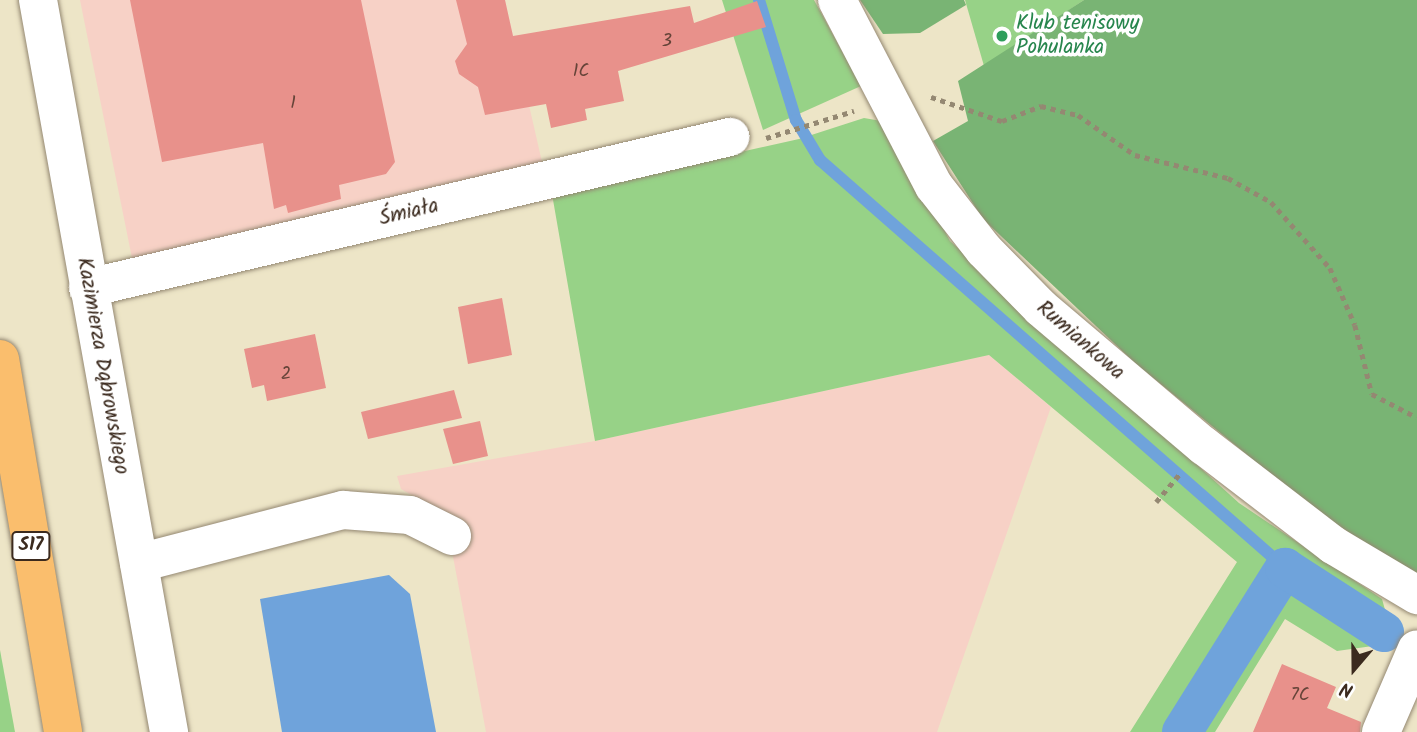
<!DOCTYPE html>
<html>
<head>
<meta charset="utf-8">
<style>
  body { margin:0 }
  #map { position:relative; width:1417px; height:732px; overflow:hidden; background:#ede5c7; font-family:Kalam,sans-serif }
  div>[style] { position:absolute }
  .built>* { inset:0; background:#f7d1c6 }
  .green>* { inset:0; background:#97d287 }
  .forest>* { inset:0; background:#79b474 }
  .water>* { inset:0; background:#6fa3db }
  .stream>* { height:12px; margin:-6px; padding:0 6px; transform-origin:6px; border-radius:6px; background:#6fa3db }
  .canal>* { height:40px; margin:-20px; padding:0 20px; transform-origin:20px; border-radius:20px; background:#6fa3db }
  .building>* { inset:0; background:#e8918b }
  .path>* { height:4.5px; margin-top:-2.25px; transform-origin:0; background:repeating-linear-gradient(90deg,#948872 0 5px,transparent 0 10px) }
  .roads { filter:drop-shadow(0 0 2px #948872) drop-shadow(0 0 2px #948872) }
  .minor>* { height:38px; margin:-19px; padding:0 19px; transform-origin:19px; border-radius:19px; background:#fff }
  .highway>* { height:38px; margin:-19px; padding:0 19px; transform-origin:19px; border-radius:19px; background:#fabe6d }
  .dots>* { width:19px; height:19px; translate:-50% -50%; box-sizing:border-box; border:4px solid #fff; border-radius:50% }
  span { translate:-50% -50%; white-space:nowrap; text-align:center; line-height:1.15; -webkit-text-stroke:7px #fff; paint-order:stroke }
  .number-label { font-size:18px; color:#664439 }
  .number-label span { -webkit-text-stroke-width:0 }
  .shield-label span { padding:2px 5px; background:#fff; border:2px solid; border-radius:5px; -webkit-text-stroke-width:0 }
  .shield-label { font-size:19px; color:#3b2a1e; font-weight:700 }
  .leisure-label { font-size:21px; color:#27864d }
  .left { translate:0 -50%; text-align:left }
  .street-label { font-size:21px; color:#3b2a1e }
  .north { position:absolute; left:1319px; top:634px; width:70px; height:70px; -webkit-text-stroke:5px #fff; paint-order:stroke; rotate:200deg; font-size:19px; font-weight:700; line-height:28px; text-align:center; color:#3b2a1e }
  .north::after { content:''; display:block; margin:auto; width:24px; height:32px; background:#3b2a1e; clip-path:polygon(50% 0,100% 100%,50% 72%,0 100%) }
</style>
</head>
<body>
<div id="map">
  <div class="built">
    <div style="clip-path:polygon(80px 0,505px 0,542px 162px,133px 263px)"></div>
    <div style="clip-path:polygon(989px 355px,1051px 407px,937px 732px,486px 732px,445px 514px,401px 489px,397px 476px,595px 441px)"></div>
  </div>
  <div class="green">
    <div style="clip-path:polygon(722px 0,814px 0,861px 86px,763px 130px)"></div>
    <div style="clip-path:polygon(965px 0,1084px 0,984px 66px)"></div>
    <div style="clip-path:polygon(864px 118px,887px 122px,950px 241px,1239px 503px,1382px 599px,1389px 624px,1380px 645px,1337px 651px,1285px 619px,1215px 732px,1130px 732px,1237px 562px,989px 355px,595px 441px,552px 194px,799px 139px)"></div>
    <div style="clip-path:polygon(0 650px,15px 732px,0 732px)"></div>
  </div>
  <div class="forest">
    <div style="clip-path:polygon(860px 0,964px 0,966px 5px,920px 33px,883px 34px)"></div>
    <div style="clip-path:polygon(1084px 0,1417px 0,1417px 577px,1312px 508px,1135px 363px,983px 219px,933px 141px,968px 121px,958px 81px)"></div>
  </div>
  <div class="water">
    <div style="clip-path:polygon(389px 575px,410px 594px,436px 732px,282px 732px,260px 599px)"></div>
  </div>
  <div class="stream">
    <div style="left:759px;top:0;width:126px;rotate:72.9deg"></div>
    <div style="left:796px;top:120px;width:47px;rotate:59deg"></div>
    <div style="left:820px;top:160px;width:619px;rotate:41.26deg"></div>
  </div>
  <div class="canal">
    <div style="left:1182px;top:732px;width:194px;rotate:-57.9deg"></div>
    <div style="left:1285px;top:568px;width:118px;rotate:32.9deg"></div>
  </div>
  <div class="building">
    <div style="clip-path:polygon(130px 0,361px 0,395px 162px,386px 174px,339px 185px,341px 199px,288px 213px,286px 205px,274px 209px,263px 143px,162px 162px)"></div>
    <div style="clip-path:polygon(456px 0,505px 0,513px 36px,690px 6px,694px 23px,757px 1px,766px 27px,618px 71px,624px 101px,585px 109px,587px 120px,551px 128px,546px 104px,485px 115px,478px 87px,459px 74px,455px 61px,467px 44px)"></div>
    <div style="clip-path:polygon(502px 298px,512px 355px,468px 364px,458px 307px)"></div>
    <div style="clip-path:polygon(315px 334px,326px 388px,267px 401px,264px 385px,252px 388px,244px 349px)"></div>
    <div style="clip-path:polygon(454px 390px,462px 418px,368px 439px,361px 412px)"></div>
    <div style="clip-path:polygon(480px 421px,488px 456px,453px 464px,443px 429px)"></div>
    <div style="clip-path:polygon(1282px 664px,1336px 687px,1327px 708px,1361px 722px,1360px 732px,1253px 732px)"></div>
  </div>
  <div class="path">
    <div style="left:931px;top:97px;width:75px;rotate:18.7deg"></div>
    <div style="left:1002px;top:121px;width:42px;rotate:-21deg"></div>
    <div style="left:1041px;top:106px;width:38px;rotate:14deg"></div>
    <div style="left:1078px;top:115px;width:70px;rotate:35.1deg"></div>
    <div style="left:1135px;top:155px;width:96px;rotate:13.9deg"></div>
    <div style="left:1228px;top:178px;width:49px;rotate:29.2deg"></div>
    <div style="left:1271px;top:202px;width:89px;rotate:48.2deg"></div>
    <div style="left:1330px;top:268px;width:62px;rotate:66.3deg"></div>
    <div style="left:1355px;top:325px;width:71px;rotate:76.2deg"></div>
    <div style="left:1372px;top:394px;width:50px;rotate:27.6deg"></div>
    <div style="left:766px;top:138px;width:92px;rotate:-17.1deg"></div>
    <div style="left:1156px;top:502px;width:38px;rotate:-50deg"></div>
  </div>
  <div class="roads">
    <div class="minor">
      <div style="left:38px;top:0;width:744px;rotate:79.85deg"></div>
      <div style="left:837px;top:0;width:210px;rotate:62.5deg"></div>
      <div style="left:934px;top:186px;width:81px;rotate:52deg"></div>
      <div style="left:984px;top:250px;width:81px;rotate:45.5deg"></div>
      <div style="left:1041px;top:308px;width:214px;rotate:40.3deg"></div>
      <div style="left:1204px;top:446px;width:163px;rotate:37.5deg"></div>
      <div style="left:1333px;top:545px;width:98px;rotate:30.8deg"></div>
      <div style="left:88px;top:288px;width:660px;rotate:-13.24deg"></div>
      <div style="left:139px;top:563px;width:211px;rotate:-14.6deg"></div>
      <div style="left:343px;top:510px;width:67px;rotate:4.3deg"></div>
      <div style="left:410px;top:515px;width:47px;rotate:26.6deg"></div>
      <div style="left:1381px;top:732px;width:90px;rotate:-66.6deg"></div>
    </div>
    <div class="highway">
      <div style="left:0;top:359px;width:378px;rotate:80.4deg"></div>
    </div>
  </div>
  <div class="dots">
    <div style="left:1002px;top:36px;background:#2e9e5b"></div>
  </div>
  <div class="number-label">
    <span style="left:667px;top:42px">3</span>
    <span style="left:581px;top:72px">1C</span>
    <span style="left:293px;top:104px">1</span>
    <span style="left:286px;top:375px">2</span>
    <span style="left:1300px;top:696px">7C</span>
  </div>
  <div class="shield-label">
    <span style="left:31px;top:546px">S17</span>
  </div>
  <div class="leisure-label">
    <span class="left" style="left:1016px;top:36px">Klub tenisowy<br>Pohulanka</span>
  </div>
  <div class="street-label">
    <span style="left:409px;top:213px;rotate:-13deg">Śmiała</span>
    <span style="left:1080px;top:341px;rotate:41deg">Rumiankowa</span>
    <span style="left:102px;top:366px;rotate:80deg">Kazimierza Dąbrowskiego</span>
  </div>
  <div class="north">N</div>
</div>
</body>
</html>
